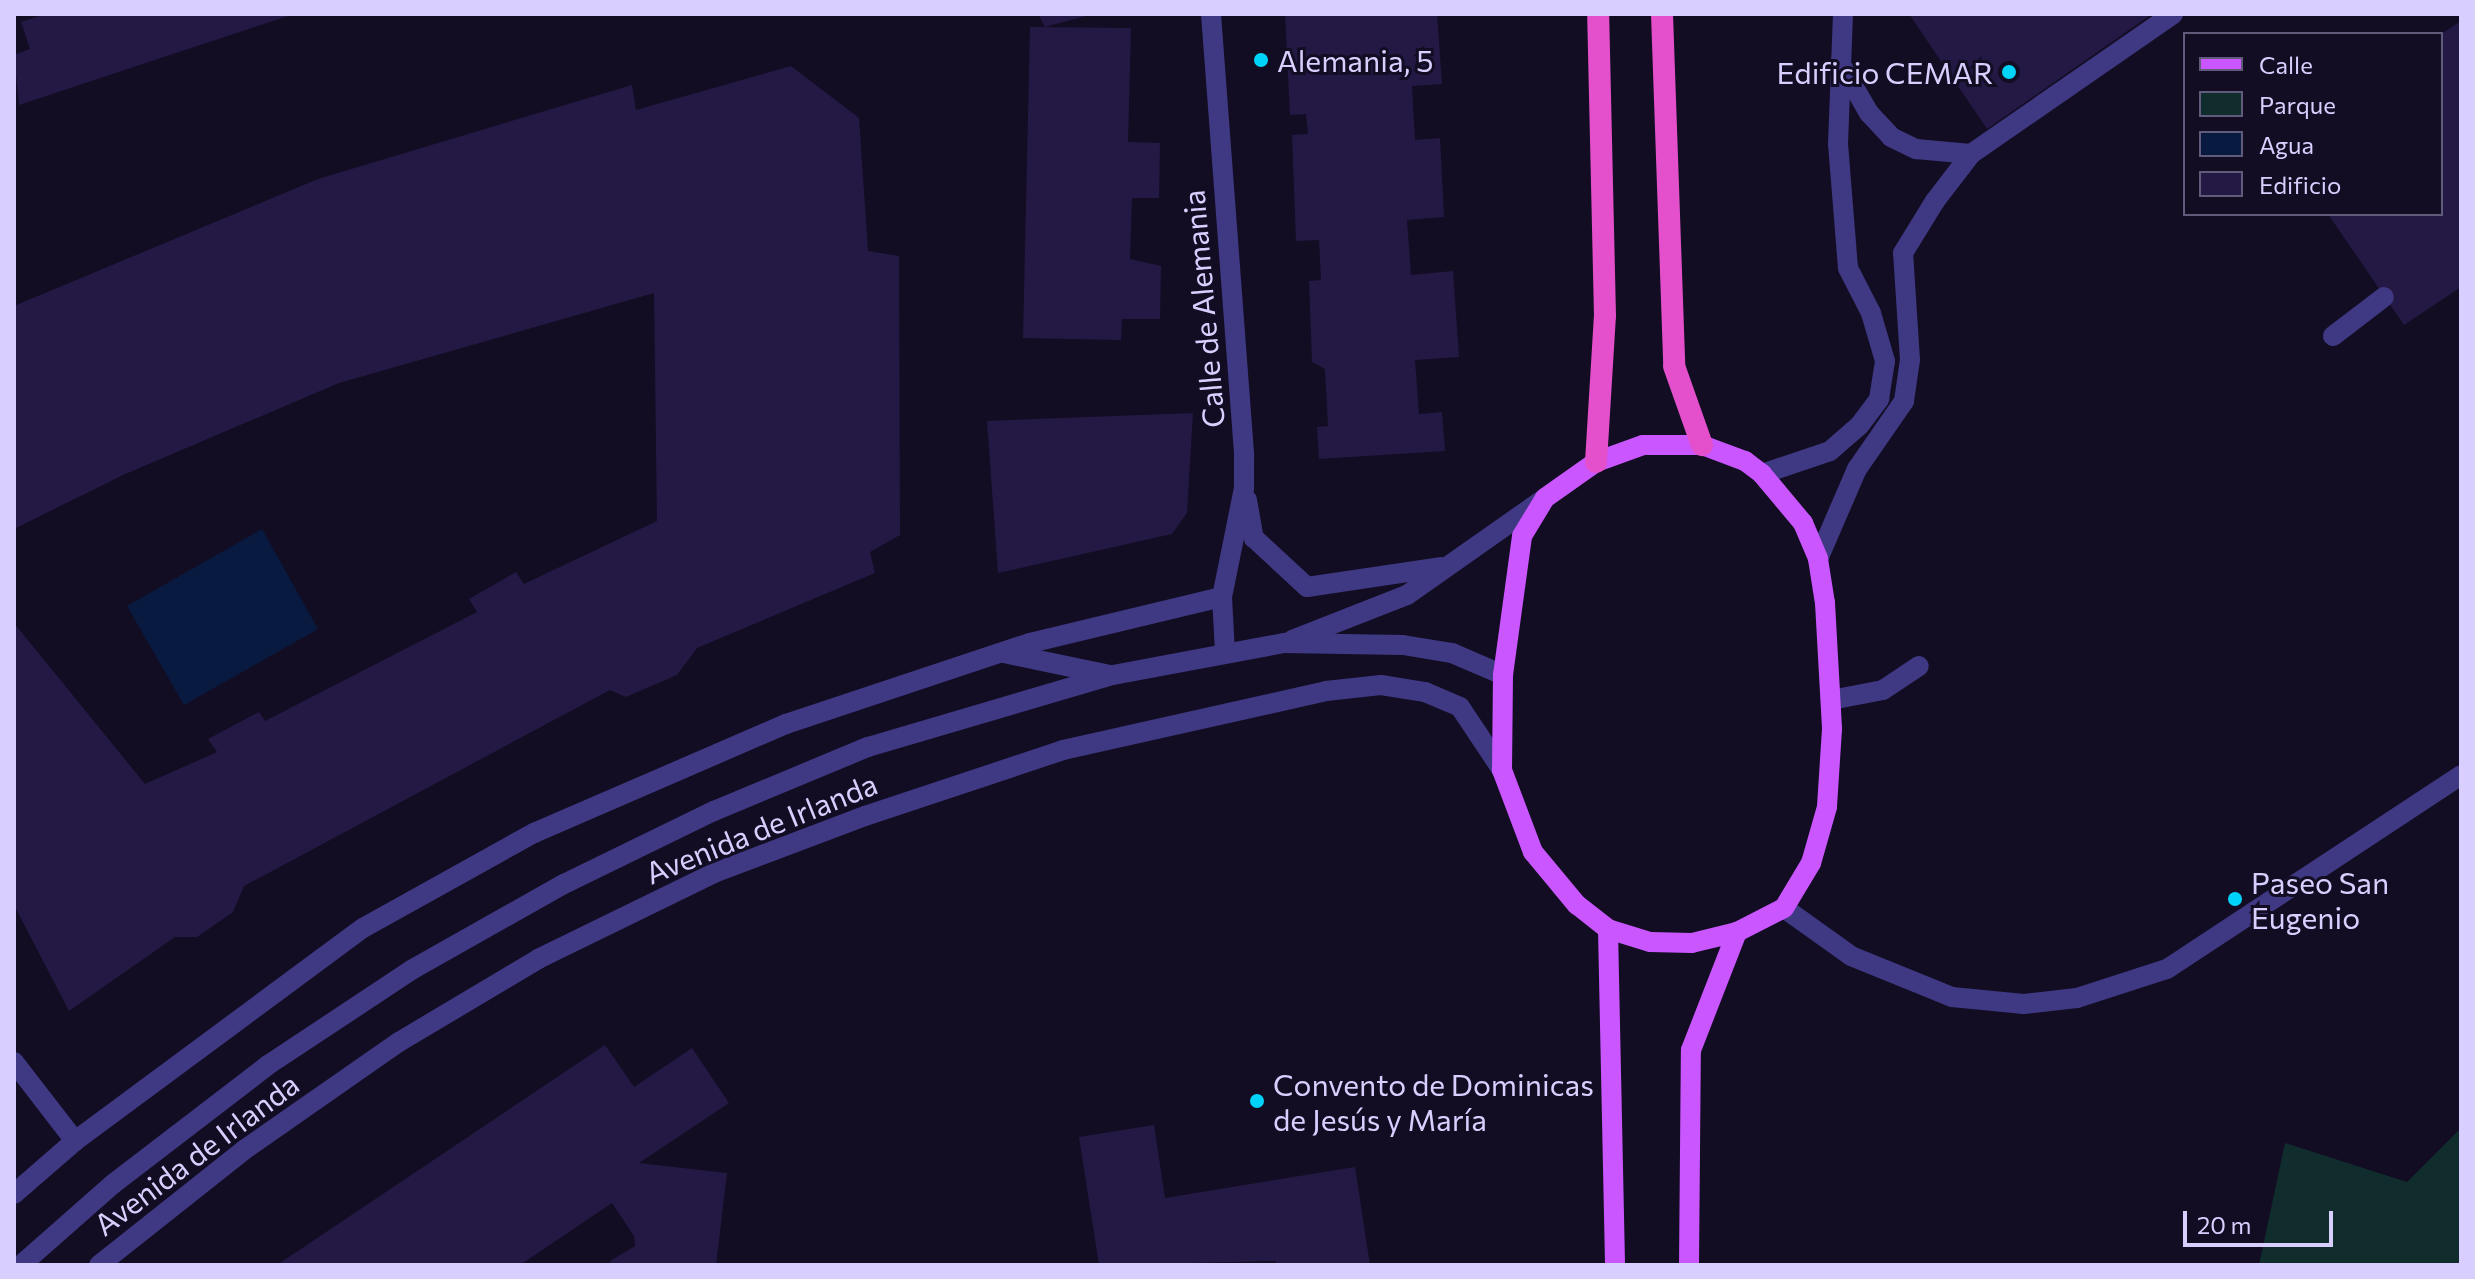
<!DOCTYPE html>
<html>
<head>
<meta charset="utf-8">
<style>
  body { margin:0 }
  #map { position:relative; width:2475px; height:1279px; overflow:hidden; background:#120d23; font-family:Commissioner,sans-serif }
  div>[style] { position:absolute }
  .green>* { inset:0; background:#102c2d }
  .water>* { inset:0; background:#091a41 }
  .building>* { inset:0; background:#241944 }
  .service>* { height:20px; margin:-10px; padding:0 10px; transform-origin:10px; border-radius:10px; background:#3f3883 }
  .pedestrian>* { height:20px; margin:-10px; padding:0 10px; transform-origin:10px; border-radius:10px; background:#3f3883 }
  .minor>* { height:20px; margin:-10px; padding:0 10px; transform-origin:10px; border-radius:10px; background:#3f3883 }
  .primary>* { height:20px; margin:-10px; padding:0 10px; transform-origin:10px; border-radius:10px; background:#ca56ff }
  .trunk>* { height:22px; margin:-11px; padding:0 11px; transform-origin:11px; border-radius:11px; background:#e450cb }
  .dots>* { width:22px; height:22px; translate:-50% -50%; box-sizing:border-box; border:4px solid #120d23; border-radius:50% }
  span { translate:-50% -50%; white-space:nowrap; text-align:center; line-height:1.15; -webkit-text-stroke:6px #120d23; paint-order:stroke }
  .poi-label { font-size:30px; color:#d8cfff }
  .left { translate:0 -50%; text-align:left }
  .right { translate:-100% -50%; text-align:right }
  .street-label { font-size:30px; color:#d8cfff }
  .frame { position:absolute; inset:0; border:16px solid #d8cfff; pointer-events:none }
  .legend { position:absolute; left:2183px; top:32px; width:260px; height:184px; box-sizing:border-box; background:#120d23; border:2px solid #615b7b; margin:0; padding:10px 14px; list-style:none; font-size:24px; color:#d8cfff }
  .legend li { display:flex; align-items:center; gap:16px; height:40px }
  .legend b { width:40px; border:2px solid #615b7b }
  .scale { position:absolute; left:2183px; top:1211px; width:150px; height:36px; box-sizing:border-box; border:4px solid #d8cfff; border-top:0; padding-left:10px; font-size:24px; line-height:28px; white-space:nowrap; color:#d8cfff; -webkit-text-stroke:6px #120d23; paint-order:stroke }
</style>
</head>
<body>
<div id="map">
  <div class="green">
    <div style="clip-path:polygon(2461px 1128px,2461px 1265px,2259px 1265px,2285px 1143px,2407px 1182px)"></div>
  </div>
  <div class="water">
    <div style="clip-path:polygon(262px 529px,318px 629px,184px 705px,127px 606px)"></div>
  </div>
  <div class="building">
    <div style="clip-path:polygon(45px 14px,291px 14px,291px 15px,19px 105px,14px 55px,30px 49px,21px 22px)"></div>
    <div style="clip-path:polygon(1038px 14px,1089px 14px,1089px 15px,1045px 27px)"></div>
    <div style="clip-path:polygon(1285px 14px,1437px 14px,1442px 84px,1412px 86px,1415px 140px,1440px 138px,1444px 217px,1407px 220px,1411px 275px,1453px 271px,1459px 357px,1415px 360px,1419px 414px,1442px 412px,1445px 451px,1319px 459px,1317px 427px,1328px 426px,1325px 369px,1312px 362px,1309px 281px,1321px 280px,1319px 240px,1296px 241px,1292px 135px,1308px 134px,1306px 114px,1290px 115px)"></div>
    <div style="clip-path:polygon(1909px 14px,2152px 14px,1987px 129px)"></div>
    <div style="clip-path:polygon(2461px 21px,2461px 287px,2404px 325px,2328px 214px,2441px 214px,2441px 34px)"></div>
    <div style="clip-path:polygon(1030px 27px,1131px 28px,1128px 142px,1160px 143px,1159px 198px,1132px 198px,1130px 259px,1161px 266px,1160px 319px,1122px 319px,1121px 340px,1023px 338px)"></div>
    <div style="clip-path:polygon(791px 66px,859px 118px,868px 251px,899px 256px,900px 535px,870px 552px,875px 573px,697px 648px,677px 675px,626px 697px,610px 690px,244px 886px,233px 912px,197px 937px,175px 937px,69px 1011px,14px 905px,14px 623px,145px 784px,217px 752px,208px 739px,259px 712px,265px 721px,477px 612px,469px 599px,516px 572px,524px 584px,657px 521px,654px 293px,339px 383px,123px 475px,14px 529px,14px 306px,318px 179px,632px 85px,636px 110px)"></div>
    <div style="clip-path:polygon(1193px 413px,1187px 513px,1172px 534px,998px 573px,987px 421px)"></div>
    <div style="clip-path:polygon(605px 1045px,634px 1087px,692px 1048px,729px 1103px,639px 1163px,727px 1173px,716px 1265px,612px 1265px,610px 1261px,635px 1246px,634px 1236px,612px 1203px,520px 1265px,277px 1265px)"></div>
    <div style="clip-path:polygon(1154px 1125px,1165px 1198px,1355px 1167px,1370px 1265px,1277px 1265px,1276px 1261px,1099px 1265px,1079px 1137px)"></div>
  </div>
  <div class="service">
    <div style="left:1840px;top:63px;width:58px;rotate:59.9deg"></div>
    <div style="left:1869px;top:113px;width:33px;rotate:47deg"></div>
    <div style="left:1891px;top:137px;width:28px;rotate:26deg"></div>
    <div style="left:1916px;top:149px;width:55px;rotate:5.2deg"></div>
    <div style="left:1762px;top:474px;width:72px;rotate:-18.7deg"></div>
    <div style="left:1830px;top:451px;width:38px;rotate:-41deg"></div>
    <div style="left:1859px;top:426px;width:34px;rotate:-53deg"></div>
    <div style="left:1879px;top:399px;width:38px;rotate:-81deg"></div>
    <div style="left:1885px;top:361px;width:50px;rotate:-106.3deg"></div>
    <div style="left:1871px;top:313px;width:51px;rotate:-117.1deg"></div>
    <div style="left:1848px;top:268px;width:124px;rotate:-94.6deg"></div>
    <div style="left:1838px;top:144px;width:130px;rotate:-87.8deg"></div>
    <div style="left:1818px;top:559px;width:98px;rotate:-66.6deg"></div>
    <div style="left:1857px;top:469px;width:83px;rotate:-55.3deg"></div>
    <div style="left:1904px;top:401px;width:41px;rotate:-81.7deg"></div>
    <div style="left:1910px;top:360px;width:107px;rotate:-93.7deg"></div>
    <div style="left:1903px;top:253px;width:61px;rotate:-58.4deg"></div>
    <div style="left:1935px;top:201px;width:59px;rotate:-52.5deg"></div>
    <div style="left:1971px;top:154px;width:246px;rotate:-34.7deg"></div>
  </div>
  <div class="pedestrian">
    <div style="left:2333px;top:336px;width:64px;rotate:-37.4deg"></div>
    <div style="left:14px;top:1062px;width:100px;rotate:52.3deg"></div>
  </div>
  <div class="minor">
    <div style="left:1211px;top:14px;width:443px;rotate:85.7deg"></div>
    <div style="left:1244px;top:456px;width:32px;rotate:90deg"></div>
    <div style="left:1244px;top:488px;width:111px;rotate:101.4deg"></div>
    <div style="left:1222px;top:597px;width:56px;rotate:86.9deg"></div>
    <div style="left:1247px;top:500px;width:39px;rotate:80deg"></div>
    <div style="left:1254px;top:538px;width:72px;rotate:42.8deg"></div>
    <div style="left:1307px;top:587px;width:135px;rotate:-8.5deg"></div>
    <div style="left:1292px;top:640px;width:123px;rotate:-21.4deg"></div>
    <div style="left:1407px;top:595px;width:169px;rotate:-35.1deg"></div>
    <div style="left:1004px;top:653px;width:107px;rotate:11.8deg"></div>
    <div style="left:1831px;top:700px;width:53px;rotate:-10.9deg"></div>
    <div style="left:1883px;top:690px;width:43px;rotate:-33.7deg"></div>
    <div style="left:1784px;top:908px;width:82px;rotate:35.6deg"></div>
    <div style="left:1851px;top:956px;width:109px;rotate:22.1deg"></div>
    <div style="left:1952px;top:997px;width:72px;rotate:5.6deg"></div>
    <div style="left:2024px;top:1004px;width:53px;rotate:-6.5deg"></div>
    <div style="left:2077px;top:998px;width:95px;rotate:-17.9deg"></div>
    <div style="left:2167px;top:969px;width:352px;rotate:-33.4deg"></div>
    <div style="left:14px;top:1194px;width:81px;rotate:-41deg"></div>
    <div style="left:75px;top:1141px;width:358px;rotate:-36.5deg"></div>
    <div style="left:363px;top:928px;width:196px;rotate:-29.1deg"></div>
    <div style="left:534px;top:833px;width:275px;rotate:-23.4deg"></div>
    <div style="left:786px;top:724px;width:257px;rotate:-18.4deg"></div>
    <div style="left:1030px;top:643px;width:197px;rotate:-13.5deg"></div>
    <div style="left:21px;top:1265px;width:123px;rotate:-41.4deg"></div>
    <div style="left:113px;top:1184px;width:195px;rotate:-37.5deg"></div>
    <div style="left:268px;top:1065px;width:174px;rotate:-33.5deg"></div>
    <div style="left:413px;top:969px;width:173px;rotate:-29.4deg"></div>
    <div style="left:564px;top:884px;width:167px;rotate:-26deg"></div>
    <div style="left:714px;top:811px;width:167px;rotate:-22.6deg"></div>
    <div style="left:868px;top:747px;width:255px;rotate:-16.4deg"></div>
    <div style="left:1113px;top:675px;width:174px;rotate:-10.6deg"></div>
    <div style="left:1284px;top:643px;width:119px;rotate:1deg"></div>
    <div style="left:1403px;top:645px;width:50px;rotate:9.3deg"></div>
    <div style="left:1452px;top:653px;width:56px;rotate:23.3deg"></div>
    <div style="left:99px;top:1265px;width:185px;rotate:-38.4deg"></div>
    <div style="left:244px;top:1150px;width:189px;rotate:-34.9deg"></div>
    <div style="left:399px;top:1042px;width:162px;rotate:-30.8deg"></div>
    <div style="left:538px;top:959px;width:196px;rotate:-26deg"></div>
    <div style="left:714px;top:873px;width:161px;rotate:-20.7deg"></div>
    <div style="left:865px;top:816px;width:209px;rotate:-18.4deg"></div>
    <div style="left:1063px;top:750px;width:270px;rotate:-12.6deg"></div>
    <div style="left:1326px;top:691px;width:55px;rotate:-6.2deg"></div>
    <div style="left:1381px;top:685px;width:45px;rotate:9deg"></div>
    <div style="left:1425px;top:692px;width:38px;rotate:23deg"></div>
    <div style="left:1460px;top:707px;width:76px;rotate:56.3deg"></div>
  </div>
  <div class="primary">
    <div style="left:1643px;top:445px;width:59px"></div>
    <div style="left:1702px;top:445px;width:46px;rotate:20.4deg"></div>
    <div style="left:1745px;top:461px;width:21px;rotate:37deg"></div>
    <div style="left:1762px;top:474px;width:64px;rotate:50.1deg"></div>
    <div style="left:1803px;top:523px;width:39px;rotate:67deg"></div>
    <div style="left:1818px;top:559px;width:45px;rotate:81deg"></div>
    <div style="left:1825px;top:603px;width:126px;rotate:86.8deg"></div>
    <div style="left:1832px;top:729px;width:78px;rotate:93.7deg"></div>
    <div style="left:1827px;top:807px;width:58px;rotate:105.9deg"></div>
    <div style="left:1811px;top:863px;width:52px;rotate:121deg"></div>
    <div style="left:1784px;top:908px;width:53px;rotate:152.9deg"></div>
    <div style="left:1737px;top:932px;width:46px;rotate:166.3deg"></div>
    <div style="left:1692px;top:943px;width:42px;rotate:-178.6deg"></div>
    <div style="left:1650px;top:942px;width:44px;rotate:-162.8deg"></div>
    <div style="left:1608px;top:929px;width:39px;rotate:-142deg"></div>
    <div style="left:1577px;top:905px;width:69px;rotate:-129.7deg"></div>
    <div style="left:1533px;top:852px;width:88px;rotate:-110.7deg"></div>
    <div style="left:1502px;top:770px;width:95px;rotate:-89.4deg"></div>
    <div style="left:1503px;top:675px;width:140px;rotate:-82.2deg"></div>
    <div style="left:1522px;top:536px;width:44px;rotate:-58.8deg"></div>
    <div style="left:1545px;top:498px;width:62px;rotate:-35.2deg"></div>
    <div style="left:1596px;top:462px;width:50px;rotate:-19.9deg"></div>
    <div style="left:1608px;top:929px;width:336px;rotate:88.8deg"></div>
    <div style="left:1689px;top:1265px;width:215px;rotate:-89.5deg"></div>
    <div style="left:1691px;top:1050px;width:127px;rotate:-68.7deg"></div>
  </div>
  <div class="trunk">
    <div style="left:1662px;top:14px;width:352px;rotate:88deg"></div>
    <div style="left:1674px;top:366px;width:84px;rotate:70.5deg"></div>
    <div style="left:1596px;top:462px;width:146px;rotate:-86.5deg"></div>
    <div style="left:1605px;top:316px;width:302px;rotate:-91.3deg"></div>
  </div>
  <div class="dots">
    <div style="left:1261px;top:60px;background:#00d3fa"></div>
    <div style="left:2009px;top:72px;background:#00d3fa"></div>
    <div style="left:2235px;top:899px;background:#00d3fa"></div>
    <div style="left:1257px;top:1101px;background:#00d3fa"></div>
  </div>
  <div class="poi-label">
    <span class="left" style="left:1277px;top:60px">Alemania, 5</span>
    <span class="right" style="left:1993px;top:72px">Edificio CEMAR</span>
    <span class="left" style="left:2251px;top:899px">Paseo San<br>Eugenio</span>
    <span class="left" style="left:1273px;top:1101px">Convento de Dominicas<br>de Jesús y María</span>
  </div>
  <div class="street-label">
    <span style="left:1203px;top:309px;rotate:-95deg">Calle de Alemania</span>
    <span style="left:761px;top:828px;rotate:-22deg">Avenida de Irlanda</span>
    <span style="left:196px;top:1154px;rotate:-37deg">Avenida de Irlanda</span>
  </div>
  <div class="frame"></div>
  <ul class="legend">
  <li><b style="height:10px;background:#ca56ff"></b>Calle</li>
  <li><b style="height:22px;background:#102c2d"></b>Parque</li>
  <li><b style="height:22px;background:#091a41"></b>Agua</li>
  <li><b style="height:22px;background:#241944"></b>Edificio</li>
  </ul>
  <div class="scale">20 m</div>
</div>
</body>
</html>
